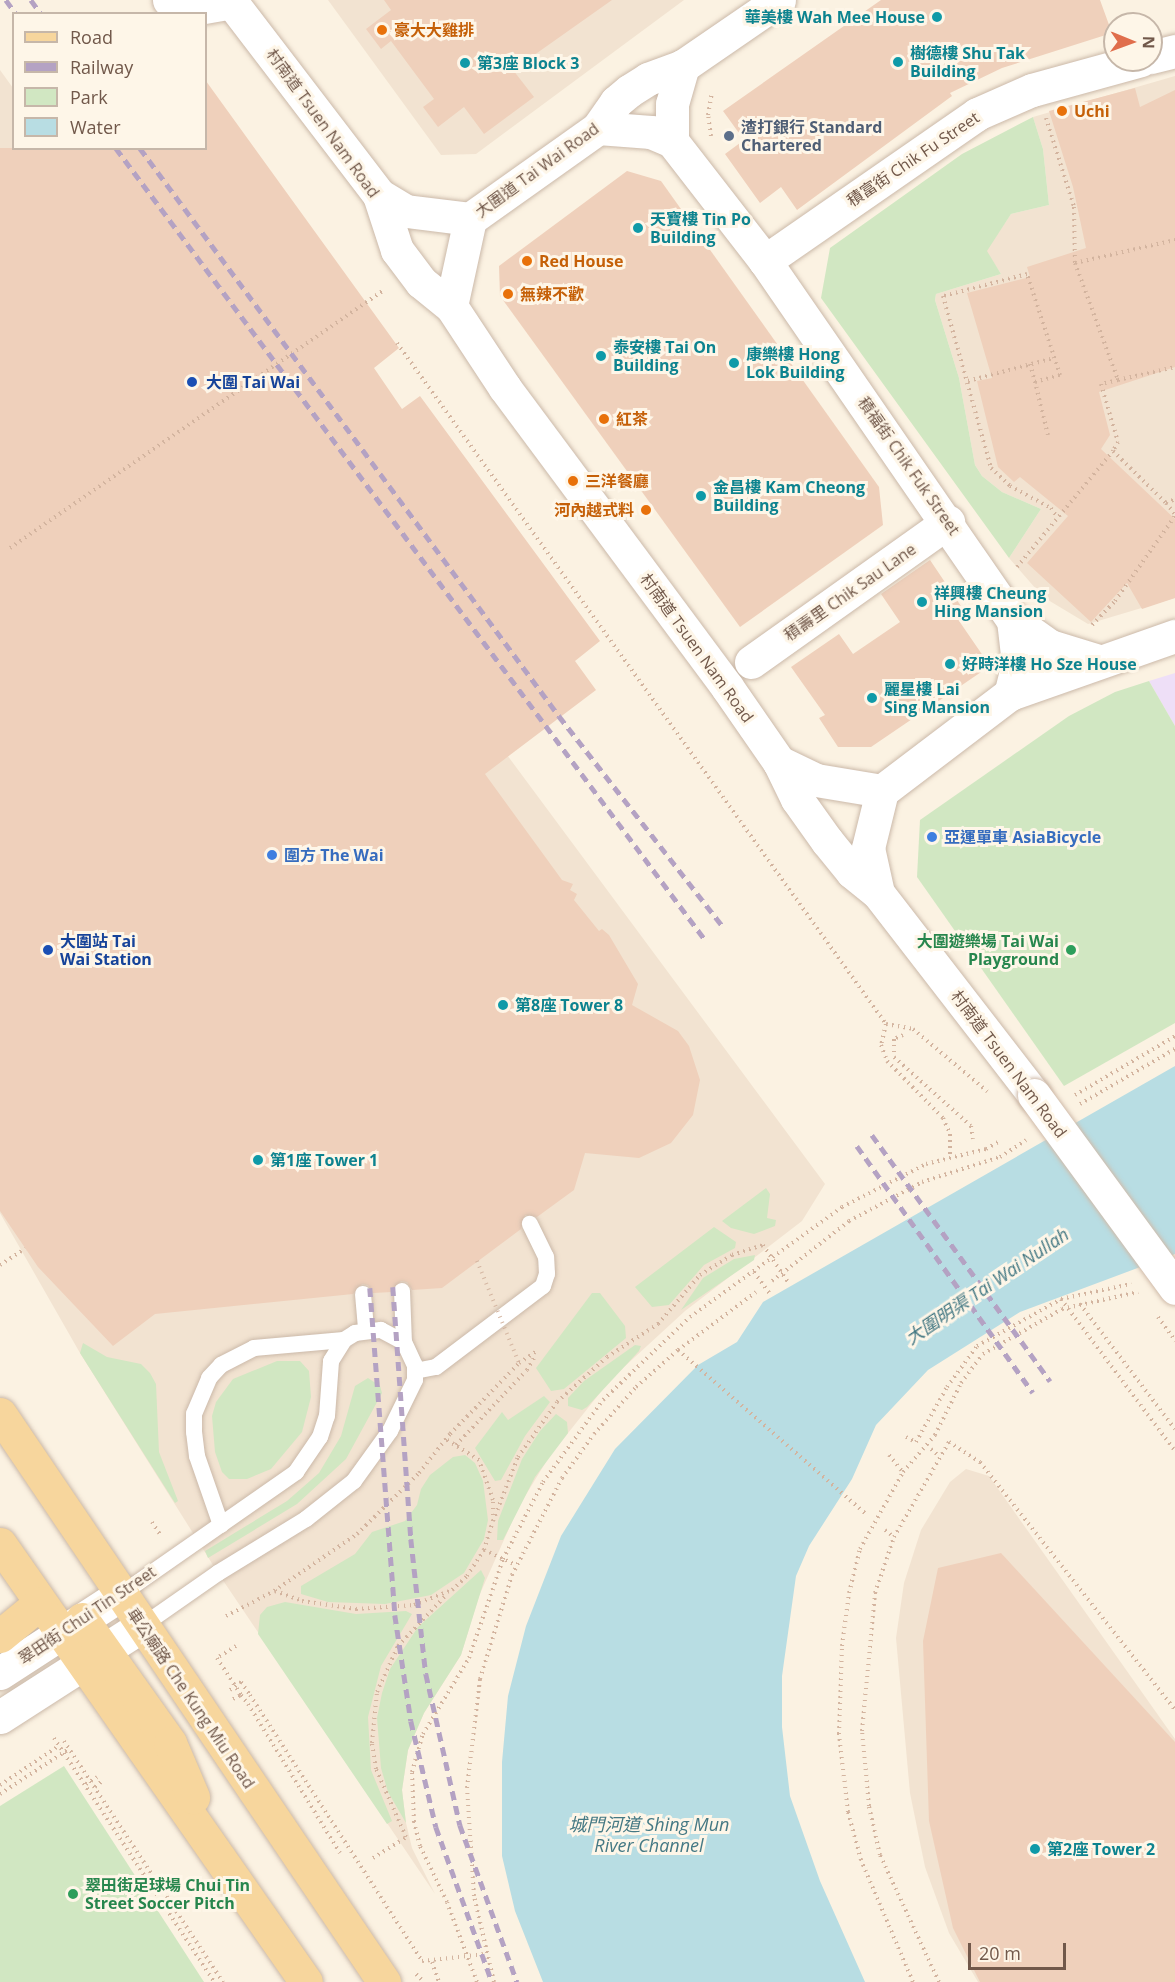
<!DOCTYPE html>
<html>
<head>
<meta charset="utf-8">
<style>
  body { margin:0 }
  #map { position:relative; width:1175px; height:1982px; overflow:hidden; background:#fbf2e2; font-family:"Open Sans","Noto Sans TC",sans-serif }
  div>[style] { position:absolute }
  .residential>* { inset:0; background:#f2e3d1 }
  .education>* { inset:0; background:#eedff7 }
  .green>* { inset:0; background:#d1e7c2 }
  .water>* { inset:0; background:#b8dde3 }
  .building>* { inset:0; background:#efd0bb }
  .path>* { height:4px; margin-top:-2px; transform-origin:0; background:repeating-linear-gradient(90deg,#d3b49f 0 1.5px,transparent 0 6px) }
  .roads { filter:drop-shadow(0 0 2px #cbb9a9) drop-shadow(0 0 2px #cbb9a9) }
  .lane>* { height:16px; margin:-8px; padding:0 8px; transform-origin:8px; border-radius:8px; background:#fff }
  .street>* { height:33px; margin:-16.5px; padding:0 16.5px; transform-origin:16.5px; border-radius:16.5px; background:#fff }
  .secondary>* { height:33px; margin:-16.5px; padding:0 16.5px; transform-origin:16.5px; border-radius:16.5px; background:#fff }
  .primary>* { height:33px; margin:-16.5px; padding:0 16.5px; transform-origin:16.5px; border-radius:16.5px; background:#f7d69d }
  .rail>* { height:4.5px; margin-top:-2.25px; transform-origin:0; background:repeating-linear-gradient(90deg,#b4a2c3 0 9px,transparent 0 15px) }
  .path-bridge>* { height:4px; margin-top:-2px; transform-origin:0; background:repeating-linear-gradient(90deg,#d3b49f 0 1.5px,transparent 0 6px) }
  .bridges { filter:drop-shadow(0 0 2px #d0bbaa) drop-shadow(0 0 2px #d0bbaa) }
  .secondary-bridge>* { height:33px; margin:-16.5px; padding:0 16.5px; transform-origin:16.5px; border-radius:16.5px; background:#fff }
  .dots>* { width:16px; height:16px; translate:-50% -50%; box-sizing:border-box; border:3px solid #fef6e8; border-radius:50% }
  span { translate:-50% -50%; white-space:nowrap; text-align:center; line-height:1.15; -webkit-text-stroke:6px #fef6e8; paint-order:stroke }
  .culture-label { font-size:16px; color:#0d838f; font-weight:700 }
  .right { translate:-100% -50%; text-align:right }
  .left { translate:0 -50%; text-align:left }
  .food-label { font-size:16px; color:#c56008; font-weight:700 }
  .street-label { font-size:16px; color:#71584a }
  .service-label { font-size:16px; color:#4e5e75; font-weight:700 }
  .transit-label { font-size:16px; color:#164399; font-weight:700 }
  .shop-label { font-size:16px; color:#366cbe; font-weight:700 }
  .leisure-label { font-size:16px; color:#27864d; font-weight:700 }
  .water-label { font-size:18px; color:#457984; font-style:italic }
  .legend { position:absolute; left:12px; top:12px; width:195px; height:138px; box-sizing:border-box; background:#fef6e8; border:2px solid #c6b7a9; margin:0; padding:8px 10px; list-style:none; font-size:18px; color:#71584a }
  .legend li { display:flex; align-items:center; gap:12px; height:30px }
  .legend b { width:30px; border:2px solid #c6b7a9 }
  .north { position:absolute; left:1103px; top:12px; width:60px; height:60px; box-sizing:border-box; background:#fef6e8; border:2px solid #c6b7a9; border-radius:50%; rotate:91deg; font-size:16px; font-weight:700; line-height:24px; text-align:center; color:#71584a }
  .north::after { content:''; display:block; margin:auto; width:21px; height:27px; background:#e06e4c; clip-path:polygon(50% 0,100% 100%,50% 72%,0 100%) }
  .scale { position:absolute; left:968px; top:1943px; width:98px; height:27px; box-sizing:border-box; border:3px solid #71584a; border-top:0; padding-left:8px; font-size:18px; line-height:21px; white-space:nowrap; color:#71584a; -webkit-text-stroke:4px #fef6e8; paint-order:stroke }
</style>
</head>
<body>
<div id="map">
  <div class="residential">
    <div style="clip-path:polygon(328px 0,684px 0,476px 154px,441px 155px)"></div>
    <div style="clip-path:polygon(0 70px,13px 88px,14px 148px,58px 149px,825px 1184px,802px 1221px,685px 1311px,611px 1379px,549px 1457px,519px 1506px,479px 1596px,461px 1655px,424px 1713px,408px 1750px,402px 1790px,406px 1823px,412px 1848px,435px 1894px,218px 1573px,80px 1353px,0 1213px)"></div>
    <div style="clip-path:polygon(1175px 76px,1175px 598px,1088px 624px,1043px 597px,1009px 558px,1041px 509px,1002px 492px,982px 476px,975px 465px,959px 378px,935px 300px,936px 294px,1001px 274px,986px 251px,1011px 214px,1049px 205px,1043px 149px,1033px 117px)"></div>
    <div style="clip-path:polygon(966px 1469px,989px 1476px,1175px 1739px,1175px 1982px,978px 1982px,949px 1933px,925px 1867px,910px 1793px,896px 1638px,904px 1583px,921px 1530px,950px 1482px)"></div>
  </div>
  <div class="education">
    <div style="clip-path:polygon(1175px 673px,1175px 726px,1149px 681px)"></div>
  </div>
  <div class="green">
    <div style="clip-path:polygon(1033px 117px,1043px 149px,1049px 205px,1011px 214px,987px 251px,1001px 274px,936px 294px,935px 300px,959px 378px,975px 465px,982px 476px,1002px 492px,1041px 509px,1009px 558px,821px 298px,830px 248px,962px 154px)"></div>
    <div style="clip-path:polygon(1149px 681px,1175px 726px,1175px 1023px,1064px 1086px,917px 877px,920px 820px,1069px 716px,1115px 692px)"></div>
    <div style="clip-path:polygon(766px 1188px,770px 1194px,767px 1218px,776px 1220px,775px 1226px,754px 1234px,731px 1228px,722px 1221px)"></div>
    <div style="clip-path:polygon(714px 1227px,736px 1242px,735px 1248px,704px 1265px,669px 1305px,652px 1307px,635px 1287px)"></div>
    <div style="clip-path:polygon(755px 1255px,754px 1260px,681px 1310px,703px 1278px,734px 1259px)"></div>
    <div style="clip-path:polygon(592px 1293px,600px 1293px,625px 1326px,626px 1338px,564px 1389px,551px 1391px,536px 1368px)"></div>
    <div style="clip-path:polygon(83px 1343px,107px 1357px,141px 1364px,150px 1373px,156px 1384px,159px 1452px,178px 1501px,175px 1503px,80px 1353px)"></div>
    <div style="clip-path:polygon(635px 1345px,641px 1346px,639px 1351px,587px 1407px,582px 1410px,568px 1406px,568px 1398px,584px 1381px)"></div>
    <div style="clip-path:polygon(277px 1361px,300px 1361px,309px 1371px,311px 1397px,302px 1432px,271px 1469px,247px 1479px,229px 1479px,222px 1472px,215px 1452px,212px 1416px,216px 1402px,233px 1379px)"></div>
    <div style="clip-path:polygon(368px 1378px,380px 1386px,382px 1393px,346px 1459px,297px 1504px,208px 1558px,205px 1551px,287px 1501px,319px 1473px,341px 1436px,355px 1386px)"></div>
    <div style="clip-path:polygon(544px 1396px,550px 1402px,525px 1436px,501px 1480px,495px 1481px,475px 1448px,502px 1412px,508px 1420px)"></div>
    <div style="clip-path:polygon(556px 1414px,567px 1422px,568px 1433px,535px 1477px,503px 1540px,497px 1540px,498px 1521px,522px 1459px,540px 1431px)"></div>
    <div style="clip-path:polygon(465px 1455px,475px 1463px,483px 1481px,488px 1520px,484px 1539px,464px 1573px,431px 1595px,385px 1604px,328px 1602px,301px 1594px,301px 1586px,355px 1554px,372px 1532px,405px 1521px,417px 1505px,421px 1489px,430px 1475px,453px 1457px)"></div>
    <div style="clip-path:polygon(481px 1570px,485px 1578px,461px 1655px,424px 1713px,408px 1750px,402px 1790px,406px 1823px,388px 1792px,381px 1768px,377px 1718px,382px 1693px,390px 1669px,418px 1627px)"></div>
    <div style="clip-path:polygon(285px 1602px,356px 1614px,406px 1611px,412px 1614px,381px 1666px,368px 1717px,371px 1770px,392px 1821px,387px 1824px,258px 1634px,260px 1615px,267px 1607px)"></div>
    <div style="clip-path:polygon(64px 1766px,204px 1982px,0 1982px,0 1806px)"></div>
  </div>
  <div class="water">
    <div style="clip-path:polygon(1175px 1066px,1175px 1254px,1020px 1312px,928px 1370px,876px 1425px,852px 1479px,809px 1546px,796px 1576px,782px 1676px,782px 1727px,790px 1796px,820px 1881px,865px 1982px,543px 1982px,515px 1911px,502px 1856px,502px 1762px,508px 1696px,526px 1626px,561px 1536px,615px 1449px,698px 1365px,737px 1342px,763px 1302px)"></div>
  </div>
  <div class="building">
    <div style="clip-path:polygon(384px 0,612px 0,513px 70px,534px 97px,484px 134px,464px 107px,438px 127px,423px 107px,434px 99px,391px 41px,381px 49px,366px 29px,391px 10px)"></div>
    <div style="clip-path:polygon(881px 0,1100px 0,1112px 33px,1002px 68px,950px 93px,952px 96px,797px 210px,781px 187px,760px 203px,725px 154px,744px 140px,723px 111px)"></div>
    <div style="clip-path:polygon(206px 81px,399px 348px,374px 368px,402px 409px,420px 396px,600px 641px,575px 661px,596px 690px,485px 774px,562px 880px,573px 884px,570px 890px,577px 894px,574px 900px,599px 931px,602px 929px,609px 935px,638px 984px,632px 1005px,678px 1031px,689px 1046px,700px 1080px,693px 1115px,671px 1143px,639px 1158px,585px 1153px,574px 1190px,537px 1217px,525px 1215px,521px 1229px,442px 1288px,412px 1290px,407px 1282px,401px 1281px,392px 1292px,373px 1293px,368px 1285px,362px 1284px,353px 1294px,155px 1314px,113px 1346px,38px 1267px,0 1211px,0 148px,206px 148px)"></div>
    <div style="clip-path:polygon(1135px 88px,1140px 107px,1175px 90px,1175px 367px,1099px 392px,1110px 435px,1101px 449px,1175px 519px,1175px 598px,1142px 609px,1127px 583px,1091px 622px,1027px 563px,1068px 516px,1020px 477px,1014px 482px,998px 467px,977px 381px,992px 378px,967px 293px,1030px 277px,1027px 267px,1086px 248px,1073px 187px,1049px 111px)"></div>
    <div style="clip-path:polygon(627px 171px,661px 181px,879px 487px,883px 525px,740px 627px,500px 296px,499px 266px)"></div>
    <div style="clip-path:polygon(930px 560px,963px 609px,955px 615px,990px 666px,871px 747px,838px 747px,819px 718px,825px 715px,791px 667px,839px 634px,853px 654px,900px 622px,881px 594px)"></div>
    <div style="clip-path:polygon(1001px 1553px,1175px 1742px,1175px 1982px,980px 1982px,953px 1928px,929px 1821px,923px 1641px,938px 1568px)"></div>
  </div>
  <div class="path">
    <div style="left:1046px;top:118px;width:93px;rotate:72.5deg"></div>
    <div style="left:1074px;top:207px;width:56px;rotate:89deg"></div>
    <div style="left:1075px;top:263px;width:125px;rotate:69.8deg"></div>
    <div style="left:1118px;top:380px;width:17px;rotate:167deg"></div>
    <div style="left:1101px;top:384px;width:60px;rotate:73.7deg"></div>
    <div style="left:1118px;top:442px;width:10px;rotate:119deg"></div>
    <div style="left:711px;top:136px;width:21px;rotate:-98deg"></div>
    <div style="left:708px;top:115px;width:22px;rotate:-80deg"></div>
    <div style="left:1075px;top:263px;width:103px;rotate:-13deg"></div>
    <div style="left:397px;top:343px;width:838px;rotate:54.32deg"></div>
    <div style="left:886px;top:1024px;width:22px;rotate:103deg"></div>
    <div style="left:881px;top:1045px;width:17px;rotate:69deg"></div>
    <div style="left:887px;top:1061px;width:80px;rotate:45.5deg"></div>
    <div style="left:943px;top:1118px;width:17px;rotate:66deg"></div>
    <div style="left:950px;top:1134px;width:24px;rotate:90deg"></div>
    <div style="left:1030px;top:364px;width:19px;rotate:74deg"></div>
    <div style="left:1118px;top:380px;width:58px;rotate:-12.8deg"></div>
    <div style="left:968px;top:381px;width:89px;rotate:-15deg"></div>
    <div style="left:1048px;top:435px;width:55px;rotate:-103.8deg"></div>
    <div style="left:1035px;top:382px;width:26px;rotate:-16deg"></div>
    <div style="left:1060px;top:375px;width:106px;rotate:-108.1deg"></div>
    <div style="left:1027px;top:274px;width:87px;rotate:165.3deg"></div>
    <div style="left:943px;top:296px;width:179px;rotate:74.4deg"></div>
    <div style="left:991px;top:468px;width:26px;rotate:43deg"></div>
    <div style="left:1010px;top:486px;width:47px;rotate:28.2deg"></div>
    <div style="left:1051px;top:508px;width:11px;rotate:56deg"></div>
    <div style="left:1166px;top:503px;width:14px;rotate:51deg"></div>
    <div style="left:10px;top:548px;width:453px;rotate:-34.6deg"></div>
    <div style="left:1017px;top:567px;width:151px;rotate:-50.4deg"></div>
    <div style="left:1113px;top:451px;width:74px;rotate:44.5deg"></div>
    <div style="left:1166px;top:503px;width:10px;rotate:-24deg"></div>
    <div style="left:1092px;top:625px;width:33px;rotate:-46deg"></div>
    <div style="left:1115px;top:601px;width:104px;rotate:-54.8deg"></div>
    <div style="left:886px;top:1024px;width:27px;rotate:10deg"></div>
    <div style="left:913px;top:1029px;width:97px;rotate:40deg"></div>
    <div style="left:903px;top:1035px;width:10px;rotate:156deg"></div>
    <div style="left:894px;top:1039px;width:18px;rotate:90deg"></div>
    <div style="left:894px;top:1057px;width:103px;rotate:41.9deg"></div>
    <div style="left:971px;top:1126px;width:13px;rotate:81deg"></div>
    <div style="left:1075px;top:1095px;width:116px;rotate:-30.5deg"></div>
    <div style="left:1080px;top:1104px;width:110px;rotate:-30.1deg"></div>
    <div style="left:0;top:1265px;width:30px;rotate:-33deg"></div>
    <div style="left:754px;top:1272px;width:27px;rotate:54deg"></div>
    <div style="left:772px;top:1281px;width:98px;rotate:-37.9deg"></div>
    <div style="left:849px;top:1221px;width:83px;rotate:-28.1deg"></div>
    <div style="left:922px;top:1182px;width:82px;rotate:-17.8deg"></div>
    <div style="left:1000px;top:1157px;width:31px;rotate:-33deg"></div>
    <div style="left:1061px;top:1299px;width:190px;rotate:53.1deg"></div>
    <div style="left:1080px;top:1304px;width:157px;rotate:52.8deg"></div>
    <div style="left:1172px;top:1336px;width:6px;rotate:59deg"></div>
    <div style="left:678px;top:1350px;width:249px;rotate:41.1deg"></div>
    <div style="left:906px;top:1437px;width:11px;rotate:27deg"></div>
    <div style="left:916px;top:1442px;width:63px;rotate:-60.6deg"></div>
    <div style="left:947px;top:1387px;width:51px;rotate:-53.8deg"></div>
    <div style="left:977px;top:1346px;width:96px;rotate:-29.2deg"></div>
    <div style="left:1061px;top:1299px;width:72px;rotate:-12.1deg"></div>
    <div style="left:456px;top:1445px;width:103px;rotate:-46.6deg"></div>
    <div style="left:527px;top:1370px;width:16px;rotate:-60deg"></div>
    <div style="left:931px;top:1449px;width:11px;rotate:41deg"></div>
    <div style="left:889px;top:1455px;width:22px;rotate:51deg"></div>
    <div style="left:493px;top:1521px;width:69px;rotate:-68.7deg"></div>
    <div style="left:518px;top:1457px;width:67px;rotate:-54.7deg"></div>
    <div style="left:557px;top:1402px;width:67px;rotate:-42deg"></div>
    <div style="left:607px;top:1357px;width:61px;rotate:-32.9deg"></div>
    <div style="left:658px;top:1324px;width:65px;rotate:-49.4deg"></div>
    <div style="left:700px;top:1275px;width:38px;rotate:-32deg"></div>
    <div style="left:732px;top:1255px;width:33px;rotate:-18deg"></div>
    <div style="left:763px;top:1245px;width:45px;rotate:56deg"></div>
    <div style="left:152px;top:1522px;width:17px;rotate:57deg"></div>
    <div style="left:885px;top:1530px;width:11px;rotate:38deg"></div>
    <div style="left:484px;top:1550px;width:35px;rotate:25deg"></div>
    <div style="left:275px;top:1591px;width:29px;rotate:20deg"></div>
    <div style="left:302px;top:1601px;width:55px;rotate:8.4deg"></div>
    <div style="left:356px;top:1609px;width:58px;rotate:-3.9deg"></div>
    <div style="left:414px;top:1605px;width:41px;rotate:-21.5deg"></div>
    <div style="left:452px;top:1590px;width:21px;rotate:-43deg"></div>
    <div style="left:467px;top:1576px;width:31px;rotate:-57deg"></div>
    <div style="left:484px;top:1550px;width:30px;rotate:-73deg"></div>
    <div style="left:493px;top:1521px;width:21px;rotate:-90deg"></div>
    <div style="left:493px;top:1500px;width:42px;rotate:-109.3deg"></div>
    <div style="left:479px;top:1460px;width:40px;rotate:-148deg"></div>
    <div style="left:226px;top:1616px;width:54px;rotate:-27.5deg"></div>
    <div style="left:274px;top:1591px;width:101px;rotate:-34.5deg"></div>
    <div style="left:357px;top:1534px;width:87px;rotate:-44.5deg"></div>
    <div style="left:419px;top:1473px;width:50px;rotate:-51.5deg"></div>
    <div style="left:450px;top:1434px;width:99px;rotate:-45.8deg"></div>
    <div style="left:519px;top:1363px;width:23px;rotate:-34deg"></div>
    <div style="left:236px;top:1646px;width:22px;rotate:148deg"></div>
    <div style="left:217px;top:1658px;width:44px;rotate:57deg"></div>
    <div style="left:230px;top:1690px;width:14px;rotate:-36deg"></div>
    <div style="left:241px;top:1682px;width:16px;rotate:55deg"></div>
    <div style="left:250px;top:1695px;width:317px;rotate:57.1deg"></div>
    <div style="left:422px;top:1961px;width:64px;rotate:-6.2deg"></div>
    <div style="left:233px;top:1699px;width:9px;rotate:-27deg"></div>
    <div style="left:241px;top:1695px;width:11px;rotate:52deg"></div>
    <div style="left:248px;top:1704px;width:175px;rotate:58.3deg"></div>
    <div style="left:54px;top:1738px;width:292px;rotate:56.7deg"></div>
    <div style="left:64px;top:1741px;width:289px;rotate:56.6deg"></div>
    <div style="left:86px;top:1784px;width:13px;rotate:-32deg"></div>
    <div style="left:0;top:1785px;width:72px;rotate:-33.7deg"></div>
    <div style="left:95px;top:1787px;width:8px;rotate:-40deg"></div>
    <div style="left:0;top:1794px;width:82px;rotate:-33.1deg"></div>
    <div style="left:373px;top:1858px;width:39px;rotate:-32deg"></div>
    <div style="left:406px;top:1837px;width:74px;rotate:-113.8deg"></div>
    <div style="left:376px;top:1769px;width:26px;rotate:-99deg"></div>
    <div style="left:372px;top:1743px;width:51px;rotate:-84.4deg"></div>
    <div style="left:377px;top:1692px;width:51px;rotate:-65.5deg"></div>
    <div style="left:398px;top:1646px;width:71px;rotate:-46.7deg"></div>
    <div style="left:432px;top:1962px;width:21px;rotate:71deg"></div>
    <div style="left:416px;top:1974px;width:11px;rotate:45deg"></div>
    <div style="left:477px;top:1982px;width:85px;rotate:-110.6deg"></div>
    <div style="left:447px;top:1902px;width:62px;rotate:-115.7deg"></div>
    <div style="left:420px;top:1846px;width:25px;rotate:-104deg"></div>
    <div style="left:414px;top:1822px;width:50px;rotate:-92.3deg"></div>
    <div style="left:412px;top:1772px;width:40px;rotate:-74deg"></div>
    <div style="left:423px;top:1734px;width:89px;rotate:-58.8deg"></div>
    <div style="left:469px;top:1658px;width:105px;rotate:-71deg"></div>
    <div style="left:503px;top:1559px;width:87px;rotate:-62.5deg"></div>
    <div style="left:543px;top:1482px;width:102px;rotate:-53.8deg"></div>
    <div style="left:603px;top:1400px;width:120px;rotate:-43.7deg"></div>
    <div style="left:690px;top:1317px;width:188px;rotate:-35.9deg"></div>
    <div style="left:842px;top:1207px;width:94px;rotate:-27.1deg"></div>
    <div style="left:926px;top:1164px;width:62px;rotate:-14deg"></div>
    <div style="left:986px;top:1149px;width:14px;rotate:-30deg"></div>
    <div style="left:494px;top:1982px;width:88px;rotate:-103.1deg"></div>
    <div style="left:474px;top:1896px;width:108px;rotate:-93.7deg"></div>
    <div style="left:467px;top:1788px;width:110px;rotate:-83.2deg"></div>
    <div style="left:480px;top:1679px;width:109px;rotate:-72.9deg"></div>
    <div style="left:512px;top:1575px;width:109px;rotate:-62.7deg"></div>
    <div style="left:562px;top:1478px;width:54px;rotate:-54deg"></div>
    <div style="left:594px;top:1434px;width:63px;rotate:-48.2deg"></div>
    <div style="left:636px;top:1387px;width:56px;rotate:-41.4deg"></div>
    <div style="left:678px;top:1350px;width:97px;rotate:-36.6deg"></div>
    <div style="left:913px;top:1982px;width:133px;rotate:-113.1deg"></div>
    <div style="left:861px;top:1860px;width:50px;rotate:-105.2deg"></div>
    <div style="left:848px;top:1812px;width:79px;rotate:-96.6deg"></div>
    <div style="left:839px;top:1734px;width:88px;rotate:-88deg"></div>
    <div style="left:842px;top:1646px;width:53px;rotate:-82.5deg"></div>
    <div style="left:849px;top:1593px;width:45px;rotate:-76deg"></div>
    <div style="left:860px;top:1549px;width:88px;rotate:-60.8deg"></div>
    <div style="left:903px;top:1472px;width:49px;rotate:-49.1deg"></div>
    <div style="left:935px;top:1435px;width:58px;rotate:-63.4deg"></div>
    <div style="left:961px;top:1383px;width:36px;rotate:-53deg"></div>
    <div style="left:983px;top:1354px;width:91px;rotate:-29.7deg"></div>
    <div style="left:1062px;top:1309px;width:78px;rotate:-12.6deg"></div>
    <div style="left:939px;top:1982px;width:140px;rotate:-114.9deg"></div>
    <div style="left:880px;top:1855px;width:50px;rotate:-102.7deg"></div>
    <div style="left:869px;top:1806px;width:75px;rotate:-95.3deg"></div>
    <div style="left:862px;top:1731px;width:139px;rotate:-84.6deg"></div>
    <div style="left:875px;top:1593px;width:59px;rotate:-71.3deg"></div>
    <div style="left:894px;top:1537px;width:110px;rotate:-59.9deg"></div>
    <div style="left:949px;top:1442px;width:37px;rotate:33deg"></div>
    <div style="left:980px;top:1462px;width:315px;rotate:51.8deg"></div>
  </div>
  <div class="roads">
    <div class="lane">
      <div style="left:402px;top:1291px;width:51px;rotate:87.8deg"></div>
      <div style="left:363px;top:1294px;width:36px;rotate:85deg"></div>
      <div style="left:415px;top:1371px;width:21px;rotate:-11deg"></div>
      <div style="left:436px;top:1367px;width:134px;rotate:-37.1deg"></div>
      <div style="left:543px;top:1286px;width:13px;rotate:-72deg"></div>
      <div style="left:547px;top:1274px;width:17px;rotate:-93deg"></div>
      <div style="left:546px;top:1257px;width:37px;rotate:-116deg"></div>
      <div style="left:221px;top:1525px;width:73px;rotate:-109.2deg"></div>
      <div style="left:197px;top:1456px;width:24px;rotate:-97deg"></div>
      <div style="left:194px;top:1432px;width:18px;rotate:-90deg"></div>
      <div style="left:194px;top:1414px;width:39px;rotate:-67deg"></div>
      <div style="left:209px;top:1378px;width:18px;rotate:-47deg"></div>
      <div style="left:221px;top:1365px;width:37px;rotate:-27deg"></div>
      <div style="left:254px;top:1348px;width:90px;rotate:-5.1deg"></div>
      <div style="left:120px;top:1595px;width:215px;rotate:-34.9deg"></div>
      <div style="left:296px;top:1472px;width:42px;rotate:-55.6deg"></div>
      <div style="left:320px;top:1437px;width:22px;rotate:-72deg"></div>
      <div style="left:327px;top:1416px;width:55px;rotate:-85.8deg"></div>
      <div style="left:331px;top:1361px;width:25px;rotate:-58deg"></div>
      <div style="left:344px;top:1340px;width:13px;rotate:-32deg"></div>
      <div style="left:355px;top:1333px;width:26px;rotate:-7deg"></div>
      <div style="left:381px;top:1330px;width:26px;rotate:28deg"></div>
      <div style="left:404px;top:1342px;width:26px;rotate:65deg"></div>
      <div style="left:415px;top:1366px;width:14px;rotate:90deg"></div>
      <div style="left:415px;top:1380px;width:57px;rotate:116.1deg"></div>
      <div style="left:390px;top:1431px;width:62px;rotate:125.8deg"></div>
      <div style="left:354px;top:1481px;width:61px;rotate:141.6deg"></div>
      <div style="left:306px;top:1519px;width:103px;rotate:148.5deg"></div>
      <div style="left:218px;top:1573px;width:93px;rotate:145.1deg"></div>
    </div>
    <div class="street">
      <div style="left:169px;top:0;width:26px;rotate:21deg"></div>
      <div style="left:193px;top:9px;width:39px;rotate:-10deg"></div>
      <div style="left:230px;top:0;width:245px;rotate:52.6deg"></div>
      <div style="left:379px;top:195px;width:58px;rotate:71.9deg"></div>
      <div style="left:397px;top:250px;width:40px;rotate:53deg"></div>
      <div style="left:421px;top:282px;width:38px;rotate:39deg"></div>
      <div style="left:1151px;top:57px;width:25px;rotate:-14deg"></div>
      <div style="left:598px;top:128px;width:53px;rotate:4.3deg"></div>
      <div style="left:651px;top:132px;width:23px;rotate:23deg"></div>
      <div style="left:672px;top:141px;width:152px;rotate:52.2deg"></div>
      <div style="left:765px;top:261px;width:436px;rotate:55.4deg"></div>
      <div style="left:1013px;top:620px;width:43px;rotate:83.4deg"></div>
      <div style="left:1018px;top:663px;width:32px;rotate:104deg"></div>
      <div style="left:672px;top:141px;width:37px;rotate:-90deg"></div>
      <div style="left:672px;top:104px;width:40px;rotate:-74deg"></div>
      <div style="left:379px;top:195px;width:31px;rotate:31deg"></div>
      <div style="left:406px;top:211px;width:64px;rotate:7.1deg"></div>
      <div style="left:765px;top:261px;width:258px;rotate:-34.7deg"></div>
      <div style="left:977px;top:114px;width:60px;rotate:-23.6deg"></div>
      <div style="left:1032px;top:90px;width:113px;rotate:-15.4deg"></div>
      <div style="left:1013px;top:620px;width:45px;rotate:35.1deg"></div>
      <div style="left:1050px;top:646px;width:51px;rotate:17deg"></div>
      <div style="left:751px;top:662px;width:242px;rotate:-35.4deg"></div>
    </div>
    <div class="secondary">
      <div style="left:779px;top:0;width:116px;rotate:145.5deg"></div>
      <div style="left:683px;top:66px;width:37px;rotate:160deg"></div>
      <div style="left:648px;top:79px;width:22px;rotate:148deg"></div>
      <div style="left:629px;top:91px;width:17px;rotate:140deg"></div>
      <div style="left:616px;top:102px;width:32px;rotate:125deg"></div>
      <div style="left:598px;top:128px;width:157px;rotate:144.6deg"></div>
      <div style="left:470px;top:219px;width:89px;rotate:102.3deg"></div>
      <div style="left:451px;top:306px;width:98px;rotate:56.6deg"></div>
      <div style="left:505px;top:388px;width:372px;rotate:53.4deg"></div>
      <div style="left:727px;top:687px;width:91px;rotate:55.3deg"></div>
      <div style="left:779px;top:762px;width:41px;rotate:64.1deg"></div>
      <div style="left:797px;top:799px;width:52px;rotate:54.5deg"></div>
      <div style="left:827px;top:841px;width:40px;rotate:51deg"></div>
      <div style="left:852px;top:872px;width:33px;rotate:39deg"></div>
      <div style="left:878px;top:893px;width:255px;rotate:52.3deg"></div>
      <div style="left:779px;top:762px;width:41px;rotate:25.9deg"></div>
      <div style="left:816px;top:780px;width:67px;rotate:9.5deg"></div>
      <div style="left:878px;top:893px;width:46px;rotate:-102.5deg"></div>
      <div style="left:868px;top:848px;width:59px;rotate:-76.2deg"></div>
      <div style="left:882px;top:791px;width:161px;rotate:-37.2deg"></div>
      <div style="left:1010px;top:694px;width:175px;rotate:-19.4deg"></div>
      <div style="left:0;top:1673px;width:143px;rotate:-33deg"></div>
      <div style="left:0;top:1717px;width:169px;rotate:-32.7deg"></div>
    </div>
    <div class="primary">
      <div style="left:0;top:1414px;width:686px;rotate:55.94deg"></div>
      <div style="left:0;top:1544px;width:534px;rotate:55.06deg"></div>
      <div style="left:82px;top:1619px;width:152px;rotate:54.6deg"></div>
      <div style="left:170px;top:1743px;width:59px;rotate:66.9deg"></div>
      <div style="left:0;top:1636px;width:52px;rotate:-39.5deg"></div>
    </div>
  </div>
  <div class="rail">
    <div style="left:6px;top:0;width:17px;rotate:54deg"></div>
    <div style="left:31px;top:0;width:17px;rotate:54deg"></div>
    <div style="left:116px;top:148px;width:988px;rotate:53.35deg"></div>
    <div style="left:140px;top:148px;width:706px;rotate:53.58deg"></div>
    <div style="left:559px;top:716px;width:267px;rotate:52.1deg"></div>
    <div style="left:872px;top:1135px;width:304px;rotate:54.1deg"></div>
    <div style="left:857px;top:1146px;width:303px;rotate:54.5deg"></div>
    <div style="left:393px;top:1287px;width:253px;rotate:85.9deg"></div>
    <div style="left:411px;top:1539px;width:136px;rotate:83.7deg"></div>
    <div style="left:426px;top:1674px;width:155px;rotate:77.3deg"></div>
    <div style="left:460px;top:1825px;width:167px;rotate:70deg"></div>
    <div style="left:370px;top:1288px;width:328px;rotate:85.6deg"></div>
    <div style="left:395px;top:1615px;width:107px;rotate:81.4deg"></div>
    <div style="left:411px;top:1721px;width:109px;rotate:76.7deg"></div>
    <div style="left:436px;top:1827px;width:165px;rotate:70.1deg"></div>
  </div>
  <div class="path-bridge">
    <div style="left:477px;top:1261px;width:110px;rotate:67.6deg"></div>
    <div style="left:1158px;top:1317px;width:24px;rotate:54deg"></div>
  </div>
  <div class="bridges">
    <div class="secondary-bridge">
      <div style="left:1034px;top:1095px;width:239px;rotate:53.8deg"></div>
    </div>
  </div>
  <div class="dots">
    <div style="left:937px;top:17px;background:#0f9aa8"></div>
    <div style="left:382px;top:30px;background:#e8710a"></div>
    <div style="left:898px;top:62px;background:#0f9aa8"></div>
    <div style="left:465px;top:63px;background:#0f9aa8"></div>
    <div style="left:1062px;top:111px;background:#e8710a"></div>
    <div style="left:729px;top:136px;background:#5c6f8a"></div>
    <div style="left:638px;top:228px;background:#0f9aa8"></div>
    <div style="left:527px;top:261px;background:#e8710a"></div>
    <div style="left:508px;top:294px;background:#e8710a"></div>
    <div style="left:601px;top:356px;background:#0f9aa8"></div>
    <div style="left:734px;top:363px;background:#0f9aa8"></div>
    <div style="left:192px;top:382px;background:#1a4fb4"></div>
    <div style="left:604px;top:419px;background:#e8710a"></div>
    <div style="left:573px;top:481px;background:#e8710a"></div>
    <div style="left:701px;top:496px;background:#0f9aa8"></div>
    <div style="left:646px;top:510px;background:#e8710a"></div>
    <div style="left:922px;top:602px;background:#0f9aa8"></div>
    <div style="left:950px;top:664px;background:#0f9aa8"></div>
    <div style="left:872px;top:698px;background:#0f9aa8"></div>
    <div style="left:932px;top:837px;background:#3f7fe0"></div>
    <div style="left:272px;top:855px;background:#3f7fe0"></div>
    <div style="left:48px;top:950px;background:#1a4fb4"></div>
    <div style="left:1071px;top:950px;background:#2e9e5b"></div>
    <div style="left:503px;top:1005px;background:#0f9aa8"></div>
    <div style="left:258px;top:1160px;background:#0f9aa8"></div>
    <div style="left:1035px;top:1849px;background:#0f9aa8"></div>
    <div style="left:73px;top:1894px;background:#2e9e5b"></div>
  </div>
  <div class="culture-label">
    <span class="right" style="left:925px;top:17px">華美樓 Wah Mee House</span>
    <span class="left" style="left:910px;top:62px">樹德樓 Shu Tak<br>Building</span>
    <span class="left" style="left:477px;top:63px">第3座 Block 3</span>
    <span class="left" style="left:650px;top:228px">天寶樓 Tin Po<br>Building</span>
    <span class="left" style="left:613px;top:356px">泰安樓 Tai On<br>Building</span>
    <span class="left" style="left:746px;top:363px">康樂樓 Hong<br>Lok Building</span>
    <span class="left" style="left:713px;top:496px">金昌樓 Kam Cheong<br>Building</span>
    <span class="left" style="left:934px;top:602px">祥興樓 Cheung<br>Hing Mansion</span>
    <span class="left" style="left:962px;top:664px">好時洋樓 Ho Sze House</span>
    <span class="left" style="left:884px;top:698px">麗星樓 Lai<br>Sing Mansion</span>
    <span class="left" style="left:515px;top:1005px">第8座 Tower 8</span>
    <span class="left" style="left:270px;top:1160px">第1座 Tower 1</span>
    <span class="left" style="left:1047px;top:1849px">第2座 Tower 2</span>
  </div>
  <div class="food-label">
    <span class="left" style="left:394px;top:30px">豪大大雞排</span>
    <span class="left" style="left:1074px;top:111px">Uchi</span>
    <span class="left" style="left:539px;top:261px">Red House</span>
    <span class="left" style="left:520px;top:294px">無辣不歡</span>
    <span class="left" style="left:616px;top:419px">紅茶</span>
    <span class="left" style="left:585px;top:481px">三洋餐廳</span>
    <span class="right" style="left:634px;top:510px">河內越式料</span>
  </div>
  <div class="street-label">
    <span style="left:323px;top:123px;rotate:54deg">村南道 Tsuen Nam Road</span>
    <span style="left:913px;top:159px;rotate:-34deg">積富街 Chik Fu Street</span>
    <span style="left:537px;top:170px;rotate:-36deg">大圍道 Tai Wai Road</span>
    <span style="left:909px;top:466px;rotate:55deg">積福街 Chik Fuk Street</span>
    <span style="left:850px;top:592px;rotate:-35deg">積壽里 Chik Sau Lane</span>
    <span style="left:697px;top:648px;rotate:54deg">村南道 Tsuen Nam Road</span>
    <span style="left:1009px;top:1064px;rotate:53deg">村南道 Tsuen Nam Road</span>
    <span style="left:87px;top:1615px;rotate:-34deg">翠田街 Chui Tin Street</span>
    <span style="left:191px;top:1698px;rotate:56deg">車公廟路 Che Kung Miu Road</span>
  </div>
  <div class="service-label">
    <span class="left" style="left:741px;top:136px">渣打銀行 Standard<br>Chartered</span>
  </div>
  <div class="transit-label">
    <span class="left" style="left:206px;top:382px">大圍 Tai Wai</span>
    <span class="left" style="left:60px;top:950px">大圍站 Tai<br>Wai Station</span>
  </div>
  <div class="shop-label">
    <span class="left" style="left:944px;top:837px">亞運單車 AsiaBicycle</span>
    <span class="left" style="left:284px;top:855px">圍方 The Wai</span>
  </div>
  <div class="leisure-label">
    <span class="right" style="left:1059px;top:950px">大圍遊樂場 Tai Wai<br>Playground</span>
    <span class="left" style="left:85px;top:1894px">翠田街足球場 Chui Tin<br>Street Soccer Pitch</span>
  </div>
  <div class="water-label">
    <span style="left:987px;top:1286px;rotate:-34deg">大圍明渠 Tai Wai Nullah</span>
    <span style="left:649px;top:1835px">城門河道 Shing Mun<br>River Channel</span>
  </div>
  <ul class="legend">
  <li><b style="height:8px;background:#f7d69d"></b>Road</li>
  <li><b style="height:8px;background:#b4a2c3"></b>Railway</li>
  <li><b style="height:16px;background:#d1e7c2"></b>Park</li>
  <li><b style="height:16px;background:#b8dde3"></b>Water</li>
  </ul>
  <div class="north">N</div>
  <div class="scale">20 m</div>
</div>
</body>
</html>
